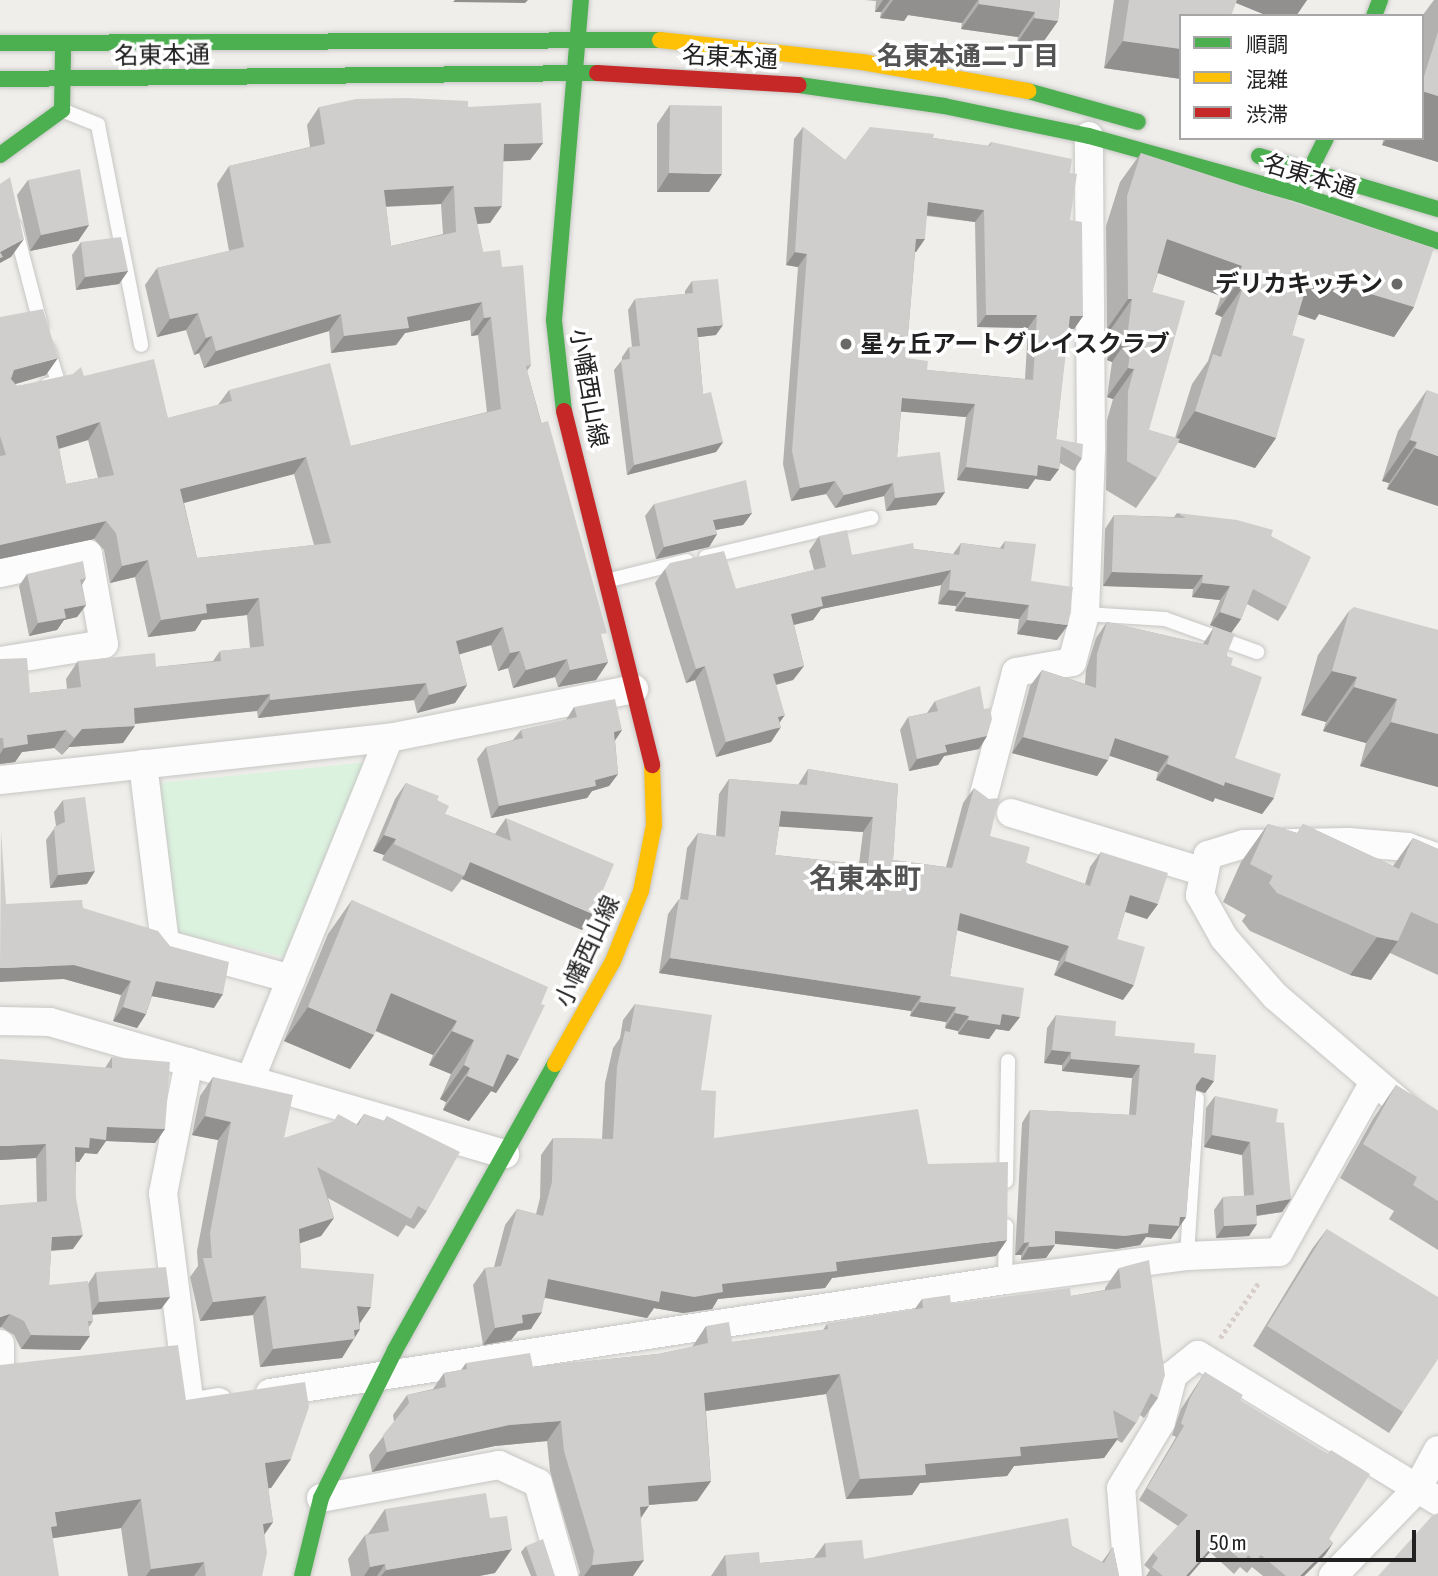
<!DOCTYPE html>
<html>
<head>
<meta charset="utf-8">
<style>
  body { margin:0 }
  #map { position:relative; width:1438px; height:1576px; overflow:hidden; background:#efeeeb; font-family:"Asap Condensed","Noto Sans JP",sans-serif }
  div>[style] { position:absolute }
  .park>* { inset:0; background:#dbf2de }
  .path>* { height:4.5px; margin-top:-2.25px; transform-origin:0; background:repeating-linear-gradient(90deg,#d7cdca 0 3.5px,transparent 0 7px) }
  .roads { filter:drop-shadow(0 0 2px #c6c6c4) drop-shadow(0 0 2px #c6c6c4) }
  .lane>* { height:14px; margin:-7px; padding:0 7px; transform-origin:7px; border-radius:7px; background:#fdfcfc }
  .street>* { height:28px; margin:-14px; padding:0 14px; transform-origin:14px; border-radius:14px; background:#fdfcfc }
  .fast>* { height:16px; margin:-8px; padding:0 8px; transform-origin:8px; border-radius:8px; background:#4caf50 }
  .slow>* { height:16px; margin:-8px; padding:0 8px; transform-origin:8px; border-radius:8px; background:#ffc107 }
  .jam>* { height:16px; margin:-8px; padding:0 8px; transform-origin:8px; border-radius:8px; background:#c62828 }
  .wall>* { inset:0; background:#b3b1af }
  .shaded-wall>* { inset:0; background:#92908f }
  .building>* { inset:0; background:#d0cecc }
  .dots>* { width:19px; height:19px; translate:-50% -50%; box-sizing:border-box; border:4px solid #fff; border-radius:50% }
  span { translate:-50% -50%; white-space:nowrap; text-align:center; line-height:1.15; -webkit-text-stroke:7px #fff; paint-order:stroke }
  .street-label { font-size:24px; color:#212121 }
  .poi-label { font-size:24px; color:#212121; font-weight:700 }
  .right { translate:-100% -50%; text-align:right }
  .left { translate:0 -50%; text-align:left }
  .neighbourhood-label { font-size:26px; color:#545454; font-weight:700 }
  .quarter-label { font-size:28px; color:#545454; font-weight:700 }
  .legend { position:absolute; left:1179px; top:14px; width:245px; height:126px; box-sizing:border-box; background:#fff; border:2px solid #a6a6a6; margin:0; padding:9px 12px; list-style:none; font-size:21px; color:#212121 }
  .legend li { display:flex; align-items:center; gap:14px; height:35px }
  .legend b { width:35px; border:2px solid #a6a6a6 }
  .scale { position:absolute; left:1196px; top:1530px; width:220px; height:32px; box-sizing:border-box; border:4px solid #212121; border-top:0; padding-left:9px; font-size:21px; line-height:24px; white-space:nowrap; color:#212121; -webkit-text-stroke:5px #fff; paint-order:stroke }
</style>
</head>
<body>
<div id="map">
  <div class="park">
    <div style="clip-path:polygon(370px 762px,290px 958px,168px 931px,139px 785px)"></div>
  </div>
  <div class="path">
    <div style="left:1220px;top:1338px;width:68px;rotate:-55.1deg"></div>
  </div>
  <div class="roads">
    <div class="lane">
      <div style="left:64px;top:111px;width:37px;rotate:22deg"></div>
      <div style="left:98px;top:125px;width:224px;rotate:78.9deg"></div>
      <div style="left:15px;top:227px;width:102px;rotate:75.3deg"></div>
      <div style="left:47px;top:385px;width:11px;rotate:-15deg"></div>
      <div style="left:58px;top:382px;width:34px;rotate:-107deg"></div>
      <div style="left:706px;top:557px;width:170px;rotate:-13.3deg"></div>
      <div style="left:610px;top:580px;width:79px;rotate:-13.9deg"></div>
      <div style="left:1085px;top:614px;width:80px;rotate:3.6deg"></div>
      <div style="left:1165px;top:619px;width:98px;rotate:19.7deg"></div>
      <div style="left:1006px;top:1181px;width:120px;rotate:-89deg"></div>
      <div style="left:1187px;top:1256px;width:158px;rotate:-86.4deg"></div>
      <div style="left:1005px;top:1280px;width:54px;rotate:-88.9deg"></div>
    </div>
    <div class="street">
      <div style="left:0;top:573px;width:90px;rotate:-12.2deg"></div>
      <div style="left:88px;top:554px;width:91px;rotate:79.9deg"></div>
      <div style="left:104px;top:644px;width:105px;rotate:170.7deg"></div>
      <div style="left:143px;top:764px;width:181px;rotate:83deg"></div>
      <div style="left:165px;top:944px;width:131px;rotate:15.5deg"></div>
      <div style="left:0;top:780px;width:391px;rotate:-6.2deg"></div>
      <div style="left:389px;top:738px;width:250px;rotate:-11.3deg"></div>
      <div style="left:983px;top:798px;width:130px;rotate:-75.3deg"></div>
      <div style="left:1016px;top:672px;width:57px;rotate:-10.1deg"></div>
      <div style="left:1072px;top:662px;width:50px;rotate:-74.8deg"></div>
      <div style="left:1085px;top:614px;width:166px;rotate:-87.9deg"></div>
      <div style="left:1091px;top:448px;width:312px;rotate:-90.4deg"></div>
      <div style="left:1011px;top:813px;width:202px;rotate:17deg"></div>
      <div style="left:1438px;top:858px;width:32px;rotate:-160deg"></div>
      <div style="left:1408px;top:847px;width:60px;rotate:-175.2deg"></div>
      <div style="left:1348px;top:842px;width:104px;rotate:178.9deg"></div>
      <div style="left:1244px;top:844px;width:38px;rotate:163deg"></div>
      <div style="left:1208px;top:855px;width:41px;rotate:101.3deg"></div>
      <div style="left:1200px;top:895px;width:49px;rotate:60.8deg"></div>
      <div style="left:1224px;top:938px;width:77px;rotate:48.7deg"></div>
      <div style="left:1275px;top:996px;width:214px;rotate:40.5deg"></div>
      <div style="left:0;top:1021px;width:50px;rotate:1.1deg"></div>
      <div style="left:50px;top:1022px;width:474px;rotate:16.2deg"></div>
      <div style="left:189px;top:1062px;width:134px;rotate:101.2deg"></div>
      <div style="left:163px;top:1193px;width:216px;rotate:82.8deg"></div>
      <div style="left:190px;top:1407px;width:29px;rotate:-10deg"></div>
      <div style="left:250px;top:1080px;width:369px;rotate:-67.9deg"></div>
      <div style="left:0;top:1344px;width:18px;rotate:90deg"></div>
      <div style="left:270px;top:1393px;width:744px;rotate:-8.74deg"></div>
      <div style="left:1005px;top:1280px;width:184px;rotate:-7.5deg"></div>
      <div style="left:1187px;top:1256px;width:92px;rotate:-2.5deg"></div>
      <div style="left:1279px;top:1252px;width:193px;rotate:-60.8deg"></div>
      <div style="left:321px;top:1498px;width:181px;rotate:-10.5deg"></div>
      <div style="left:499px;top:1465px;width:43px;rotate:24.8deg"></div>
      <div style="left:538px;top:1483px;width:97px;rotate:74.4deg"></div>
      <div style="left:1128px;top:1576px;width:88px;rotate:-94.5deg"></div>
      <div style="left:1121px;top:1488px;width:77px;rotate:-58.8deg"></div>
      <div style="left:1161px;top:1422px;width:49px;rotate:-75.7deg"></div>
      <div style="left:1173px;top:1375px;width:32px;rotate:-39deg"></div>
      <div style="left:1198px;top:1355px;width:281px;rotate:31.3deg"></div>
      <div style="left:1333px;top:1576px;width:121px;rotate:-46deg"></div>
      <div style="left:1417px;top:1489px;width:44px;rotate:-61.7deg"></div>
    </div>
    <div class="fast">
      <div style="left:1374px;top:16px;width:17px;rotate:-69deg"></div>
      <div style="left:0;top:43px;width:660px;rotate:-0.26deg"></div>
      <div style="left:0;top:79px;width:597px;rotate:-0.58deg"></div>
      <div style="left:799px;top:85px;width:147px;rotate:8.2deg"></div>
      <div style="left:944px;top:106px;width:148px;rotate:11.7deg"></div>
      <div style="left:1089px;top:136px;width:217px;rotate:15.5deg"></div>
      <div style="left:1298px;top:194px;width:148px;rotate:18.6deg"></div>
      <div style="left:1028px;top:91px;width:114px;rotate:15.7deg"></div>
      <div style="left:0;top:155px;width:77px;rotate:-36deg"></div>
      <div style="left:62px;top:110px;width:58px;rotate:-89deg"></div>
      <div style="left:1259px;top:156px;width:187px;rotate:16.5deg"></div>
      <div style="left:1299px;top:192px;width:60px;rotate:-63.4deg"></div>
      <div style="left:564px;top:411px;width:92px;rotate:-96.3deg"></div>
      <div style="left:554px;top:320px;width:321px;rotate:-85.2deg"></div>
      <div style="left:302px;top:1576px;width:80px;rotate:-76.3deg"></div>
      <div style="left:321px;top:1498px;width:165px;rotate:-63.4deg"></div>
      <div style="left:395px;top:1350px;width:328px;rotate:-60.8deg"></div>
    </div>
    <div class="slow">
      <div style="left:660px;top:40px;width:203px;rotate:6.2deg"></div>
      <div style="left:862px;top:62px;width:169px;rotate:9.9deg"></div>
      <div style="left:555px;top:1064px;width:118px;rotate:-60.6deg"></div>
      <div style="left:613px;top:961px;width:75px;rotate:-68.2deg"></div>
      <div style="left:641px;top:891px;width:67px;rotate:-78.9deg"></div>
      <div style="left:654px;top:825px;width:60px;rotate:-91.9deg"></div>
    </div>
    <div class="jam">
      <div style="left:597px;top:73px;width:202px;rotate:3.4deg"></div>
      <div style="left:564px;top:411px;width:365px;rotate:76deg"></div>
    </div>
  </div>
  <div class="wall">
    <div style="clip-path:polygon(865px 0,1060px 0,1058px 21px,1041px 45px,1017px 43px,1018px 37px,961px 29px,962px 23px,908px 15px,904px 21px,880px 18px,881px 12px,875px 12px,876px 1px)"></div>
    <div style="clip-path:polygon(1114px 0,1307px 0,1296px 16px,1268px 16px,1236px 3px,1181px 16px,1181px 79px,1104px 68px)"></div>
    <div style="clip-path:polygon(1434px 0,1438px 0,1438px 162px,1382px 145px,1384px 138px,1422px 138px,1422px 16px)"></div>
    <div style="clip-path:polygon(670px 105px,709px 192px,657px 192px,657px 124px)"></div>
    <div style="clip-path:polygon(evenodd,319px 107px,468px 107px,543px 143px,530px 160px,503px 161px,490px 223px,477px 224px,483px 252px,502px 267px,531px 365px,527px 371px,608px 662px,596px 680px,558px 687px,555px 677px,513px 688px,508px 668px,498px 671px,491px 645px,459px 654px,467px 685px,455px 703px,417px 713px,414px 700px,258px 718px,257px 711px,135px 724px,123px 743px,69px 747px,62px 755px,54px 748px,22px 752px,15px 762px,0 764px,0 659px,30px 693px,67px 689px,66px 679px,78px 661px,156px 667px,213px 661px,220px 651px,250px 648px,247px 615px,202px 620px,195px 631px,148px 637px,135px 577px,110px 583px,104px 550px,94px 539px,0 559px,0 317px,46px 375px,15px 384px,17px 386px,84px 376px,168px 418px,218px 405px,229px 390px,351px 446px,487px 412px,478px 335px,471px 336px,470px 320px,405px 333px,396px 345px,331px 353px,329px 331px,204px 368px,199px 353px,194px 355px,186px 330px,157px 337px,145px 285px,157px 268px,229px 251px,217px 184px,229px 166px,310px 147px,307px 125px,319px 107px,441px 204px,443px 234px,391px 246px,386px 207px,441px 204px,319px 107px,88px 440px,98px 478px,66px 484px,59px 449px,88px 440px,319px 107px,294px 474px,314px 545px,197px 558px,184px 503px,294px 474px)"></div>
    <div style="clip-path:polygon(evenodd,803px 127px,845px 160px,933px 138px,988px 146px,991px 142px,1070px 173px,1070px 220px,1083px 316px,1074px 329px,1068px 328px,1056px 439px,1082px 458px,1074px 471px,1060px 463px,1059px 469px,1050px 481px,1035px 479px,1028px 489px,957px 480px,966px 417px,901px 411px,897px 457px,945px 492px,936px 505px,886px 511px,884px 496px,835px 508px,826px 494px,791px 501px,783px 464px,798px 267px,786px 265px,794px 139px,803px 127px,927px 216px,975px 222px,977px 327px,1028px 328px,1025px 379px,927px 370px,906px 358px,915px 252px,916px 252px,927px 216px)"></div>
    <div style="clip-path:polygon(evenodd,1141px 153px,1414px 307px,1394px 337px,1319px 314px,1315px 320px,1298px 314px,1292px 335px,1276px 438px,1255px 468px,1178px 442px,1157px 478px,1136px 508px,1106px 490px,1107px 420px,1113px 399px,1107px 397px,1112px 362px,1107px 360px,1111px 329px,1107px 329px,1106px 226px,1120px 182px,1141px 153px,1158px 273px,1221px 296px,1215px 314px,1222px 317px,1208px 361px,1192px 384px,1175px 438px,1149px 430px,1152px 292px,1158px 273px)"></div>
    <div style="clip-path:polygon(28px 180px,89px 225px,78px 241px,30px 251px,17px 195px)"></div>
    <div style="clip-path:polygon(81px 242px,128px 271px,119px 284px,76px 290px,72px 255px)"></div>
    <div style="clip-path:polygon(692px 281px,716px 335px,698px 337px,703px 394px,723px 442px,716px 452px,627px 475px,614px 370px,622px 360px,622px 357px,629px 347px,632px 347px,628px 310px,635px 299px,685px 294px,685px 291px)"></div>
    <div style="clip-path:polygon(1427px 390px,1438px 506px,1387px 489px,1389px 483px,1382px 481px,1398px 431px)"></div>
    <div style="clip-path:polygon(654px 504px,752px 513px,743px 525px,716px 530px,717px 534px,709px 547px,656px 559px,645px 516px)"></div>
    <div style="clip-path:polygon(1177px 513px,1271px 536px,1287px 607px,1278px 621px,1247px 604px,1241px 619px,1231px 633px,1210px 625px,1220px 600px,1192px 597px,1193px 589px,1103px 586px,1105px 529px,1114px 515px,1174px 517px)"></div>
    <div style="clip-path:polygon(819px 536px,852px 555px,914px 549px,953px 554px,961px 543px,1000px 548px,1005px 541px,1031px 581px,1057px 640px,1017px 634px,1019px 619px,955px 611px,956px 606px,938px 604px,941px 585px,821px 609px,813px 620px,794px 625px,804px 666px,793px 680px,776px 685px,780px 723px,771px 742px,716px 757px,695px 680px,686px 683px,655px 583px,665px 569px,736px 589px,814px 570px,809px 551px)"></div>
    <div style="clip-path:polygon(27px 574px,86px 578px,82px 585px,86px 605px,77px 617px,64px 620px,57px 630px,29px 636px,19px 586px)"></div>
    <div style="clip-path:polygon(1349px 611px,1438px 630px,1438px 787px,1360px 766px,1366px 743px,1323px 731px,1326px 722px,1301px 715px,1318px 655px)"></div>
    <div style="clip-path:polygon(1107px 622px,1203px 644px,1214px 627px,1231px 665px,1235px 758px,1274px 798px,1262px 814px,1215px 798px,1213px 802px,1156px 780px,1158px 772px,1110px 755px,1108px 760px,1097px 776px,1012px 753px,1030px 686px,1042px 670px,1085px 684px,1086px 670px,1096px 638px)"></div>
    <div style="clip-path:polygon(935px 701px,987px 736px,979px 749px,944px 756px,938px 765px,909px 771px,900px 730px,908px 717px,927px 713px)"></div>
    <div style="clip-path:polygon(574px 707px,622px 730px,615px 740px,618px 774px,609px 786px,592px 791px,587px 798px,491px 818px,477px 759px,486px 747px,513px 740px,521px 730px,566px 720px)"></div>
    <div style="clip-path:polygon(evenodd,808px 769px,898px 784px,893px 860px,946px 867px,963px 803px,974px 788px,990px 836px,1026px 863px,1085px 884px,1090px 867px,1101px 852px,1158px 904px,1147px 919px,1125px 912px,1117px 939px,1123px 1000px,1054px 975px,1059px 961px,957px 930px,950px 976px,1020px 1017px,1009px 1031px,996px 1029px,989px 1039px,958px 1034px,958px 1031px,945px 1028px,946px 1022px,910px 1016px,911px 1011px,659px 973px,668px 914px,679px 899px,680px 899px,687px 848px,698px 833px,716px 836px,719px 794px,729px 779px,798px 785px,808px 769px,779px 826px,863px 832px,859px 864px,775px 855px,779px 826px)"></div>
    <div style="clip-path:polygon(406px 783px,437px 800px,445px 814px,495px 834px,506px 818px,582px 930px,462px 879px,452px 892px,382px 860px,384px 855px,373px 851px,395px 799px)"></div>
    <div style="clip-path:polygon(63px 800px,87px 884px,50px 888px,46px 840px,56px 826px,54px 812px)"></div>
    <div style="clip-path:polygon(1268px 824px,1297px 833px,1303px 824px,1393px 866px,1413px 838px,1438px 849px,1438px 975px,1390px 953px,1371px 980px,1350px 975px,1250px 931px,1242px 921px,1246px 915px,1223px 902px,1241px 862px)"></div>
    <div style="clip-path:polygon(352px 900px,519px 1059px,496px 1093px,491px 1091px,469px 1121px,443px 1110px,446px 1102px,440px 1099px,451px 1074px,429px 1065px,433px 1055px,375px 1031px,374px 1035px,350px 1069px,284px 1041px,328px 934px)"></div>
    <div style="clip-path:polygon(6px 904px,83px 908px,214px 1008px,152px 996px,146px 1014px,137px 1028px,113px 1021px,121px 995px,64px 979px)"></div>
    <div style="clip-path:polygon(635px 1004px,701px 1090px,714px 1138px,928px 1164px,996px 1256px,832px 1278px,825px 1288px,718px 1299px,712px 1309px,683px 1313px,654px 1308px,647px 1318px,545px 1298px,531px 1329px,518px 1331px,511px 1340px,483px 1345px,473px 1285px,485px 1268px,494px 1267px,505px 1225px,517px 1209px,536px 1214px,540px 1198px,541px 1155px,553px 1138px,602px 1139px,605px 1083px,613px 1048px,620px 1038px,623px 1020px)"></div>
    <div style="clip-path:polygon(1056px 1015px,1115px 1036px,1194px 1053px,1214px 1081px,1205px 1093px,1196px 1090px,1186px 1217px,1171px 1239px,1146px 1237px,1140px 1245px,1116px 1249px,1055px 1244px,1046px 1258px,1021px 1260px,1021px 1255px,1015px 1255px,1022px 1123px,1030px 1110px,1129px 1115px,1132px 1078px,1062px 1071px,1062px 1065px,1044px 1063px,1047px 1028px)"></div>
    <div style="clip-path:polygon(112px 1057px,165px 1129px,155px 1143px,106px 1141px,97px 1154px,85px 1153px,79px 1162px,76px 1161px,73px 1249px,51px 1251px,49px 1285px,88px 1284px,96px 1272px,170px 1297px,161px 1309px,92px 1314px,93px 1321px,89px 1327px,80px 1350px,21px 1349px,14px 1335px,1px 1327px,37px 1202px,36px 1158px,0 1160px,105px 1068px)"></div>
    <div style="clip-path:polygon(213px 1077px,284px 1138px,357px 1124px,364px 1114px,384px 1121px,387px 1116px,427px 1211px,414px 1229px,406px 1225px,398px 1237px,328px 1198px,334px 1218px,321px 1236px,300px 1243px,301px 1268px,360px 1324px,360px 1329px,342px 1358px,260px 1367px,253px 1315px,200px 1321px,190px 1277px,198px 1266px,197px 1251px,218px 1140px,192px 1135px,200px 1096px)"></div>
    <div style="clip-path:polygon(1396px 1085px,1438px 1111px,1438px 1250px,1389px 1219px,1394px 1211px,1340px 1178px,1373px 1119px)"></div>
    <div style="clip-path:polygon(1215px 1096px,1276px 1122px,1291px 1199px,1282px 1212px,1257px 1216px,1249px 1236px,1216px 1238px,1214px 1210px,1223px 1197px,1244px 1196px,1242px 1155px,1204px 1147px,1206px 1108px)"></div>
    <div style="clip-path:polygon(1327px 1229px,1403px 1412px,1389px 1433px,1253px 1346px,1312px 1249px)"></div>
    <div style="clip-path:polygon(1119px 1268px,1158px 1398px,1144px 1418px,1140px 1415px,1136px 1423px,1122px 1443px,1117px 1440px,1104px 1458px,1014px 1466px,1007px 1476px,920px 1483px,912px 1495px,846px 1499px,826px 1394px,706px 1411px,711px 1481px,697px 1501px,649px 1505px,641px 1518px,633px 1576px,579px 1576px,580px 1572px,550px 1471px,547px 1441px,495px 1446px,372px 1472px,369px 1455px,394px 1422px,393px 1415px,407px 1395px,433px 1389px,444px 1373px,461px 1370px,466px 1363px,533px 1367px,658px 1354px,692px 1347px,706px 1326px,732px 1342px,823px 1330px,827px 1324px,914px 1310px,922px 1299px,951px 1304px,1071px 1296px,1105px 1290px,1105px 1288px)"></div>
    <div style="clip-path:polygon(1205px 1372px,1240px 1400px,1329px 1539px,1333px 1543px,1325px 1555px,1304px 1576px,1263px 1576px,1252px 1567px,1247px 1573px,1240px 1567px,1234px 1574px,1210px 1552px,1189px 1576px,1146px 1576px,1150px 1570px,1144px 1565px,1153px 1553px,1178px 1526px,1139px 1500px,1176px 1437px,1172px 1435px,1181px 1409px)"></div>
    <div style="clip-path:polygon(186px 1400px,291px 1459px,271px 1488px,268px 1488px,273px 1522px,264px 1534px,262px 1576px,128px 1576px,121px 1528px,53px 1538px,0 1576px)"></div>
    <div style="clip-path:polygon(385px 1509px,495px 1573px,479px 1576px,351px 1576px,348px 1559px,365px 1535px,368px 1534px)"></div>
    <div style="clip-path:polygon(825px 1543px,864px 1559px,1072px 1546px,1102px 1562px,1113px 1547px,1119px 1576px,711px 1576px,725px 1555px,760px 1563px,814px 1558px)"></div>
    <div style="clip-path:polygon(526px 1546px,555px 1576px,531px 1576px,521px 1552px)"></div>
  </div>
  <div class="shaded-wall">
    <div style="clip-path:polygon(455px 0,528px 0,525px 3px,453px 2px)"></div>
    <div style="clip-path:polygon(883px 0,890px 0,881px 12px,875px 12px)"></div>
    <div style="clip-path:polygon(893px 0,978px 0,962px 23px,908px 15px,904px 21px,880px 18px)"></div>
    <div style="clip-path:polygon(1229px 0,1307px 0,1296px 16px,1268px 16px)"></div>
    <div style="clip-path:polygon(979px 4px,1035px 12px,1018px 37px,961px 29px)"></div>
    <div style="clip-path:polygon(1034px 18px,1058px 21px,1041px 45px,1017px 43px)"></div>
    <div style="clip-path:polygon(1123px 41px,1181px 49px,1181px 79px,1104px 68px)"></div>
    <div style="clip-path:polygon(1422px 91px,1438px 96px,1438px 162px,1382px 145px,1387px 138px,1422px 138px)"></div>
    <div style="clip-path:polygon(543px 143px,530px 160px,492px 162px,504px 144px)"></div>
    <div style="clip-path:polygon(669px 173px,722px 174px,709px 192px,657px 192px)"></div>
    <div style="clip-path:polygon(454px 186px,441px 204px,371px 207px,384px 190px)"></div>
    <div style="clip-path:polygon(928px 202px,984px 210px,975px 222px,919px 214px)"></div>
    <div style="clip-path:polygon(502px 206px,490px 223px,461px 225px,474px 207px)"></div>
    <div style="clip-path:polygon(89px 225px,78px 241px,30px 251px,41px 235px)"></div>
    <div style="clip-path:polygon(24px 239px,11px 257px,0 263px,0 252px)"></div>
    <div style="clip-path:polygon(916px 239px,925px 239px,916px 252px,907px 251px)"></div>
    <div style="clip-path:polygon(1167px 239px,1242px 266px,1221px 296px,1147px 269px)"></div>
    <div style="clip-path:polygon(795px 252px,807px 254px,798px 267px,786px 265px)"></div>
    <div style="clip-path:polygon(128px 271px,119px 284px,76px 290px,85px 277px)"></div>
    <div style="clip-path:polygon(1308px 281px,1338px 284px,1414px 307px,1394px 337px,1319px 314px,1315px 320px,1287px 311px)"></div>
    <div style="clip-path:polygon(1236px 285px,1243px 287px,1222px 317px,1215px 314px)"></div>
    <div style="clip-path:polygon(1128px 299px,1132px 299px,1111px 329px,1107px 329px)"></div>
    <div style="clip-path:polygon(482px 302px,470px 320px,405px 333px,396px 345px,331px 353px,344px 336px,407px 317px)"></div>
    <div style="clip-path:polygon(198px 313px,186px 330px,157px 337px,170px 319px)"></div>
    <div style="clip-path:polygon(341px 314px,329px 331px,204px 368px,216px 351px)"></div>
    <div style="clip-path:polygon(986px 315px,1037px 315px,1028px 328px,977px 327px)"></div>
    <div style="clip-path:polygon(1070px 316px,1083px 316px,1074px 329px,1061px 328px)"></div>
    <div style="clip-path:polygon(491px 317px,478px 335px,471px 336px,484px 318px)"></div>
    <div style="clip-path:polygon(723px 325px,716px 335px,690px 338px,697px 328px)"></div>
    <div style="clip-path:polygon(1128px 330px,1133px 332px,1112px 362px,1107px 360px)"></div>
    <div style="clip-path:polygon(212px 336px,199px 353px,194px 355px,206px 338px)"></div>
    <div style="clip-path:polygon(58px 358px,46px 375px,2px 388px,14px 370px)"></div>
    <div style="clip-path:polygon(1128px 368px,1134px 369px,1113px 399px,1107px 397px)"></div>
    <div style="clip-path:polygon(902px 398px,975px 404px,966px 417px,893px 411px)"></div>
    <div style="clip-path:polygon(1195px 411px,1276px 438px,1255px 468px,1174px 441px)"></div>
    <div style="clip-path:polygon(100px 422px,88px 440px,44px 453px,56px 436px)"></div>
    <div style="clip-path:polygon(1410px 440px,1417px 442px,1389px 483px,1382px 481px)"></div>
    <div style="clip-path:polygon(723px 442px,716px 452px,627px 475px,634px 465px)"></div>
    <div style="clip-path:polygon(1415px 448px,1438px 456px,1438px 506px,1387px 489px)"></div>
    <div style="clip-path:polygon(306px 457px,294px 474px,168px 507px,180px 489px)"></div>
    <div style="clip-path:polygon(1038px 465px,1059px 469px,1050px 481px,1035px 479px,1028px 489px,957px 480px,966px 467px)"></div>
    <div style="clip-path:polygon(835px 481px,826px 494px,791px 501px,800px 488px)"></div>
    <div style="clip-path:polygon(893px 483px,884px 496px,835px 508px,844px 495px)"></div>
    <div style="clip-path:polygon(945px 492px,936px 505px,886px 511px,895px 498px)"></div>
    <div style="clip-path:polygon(752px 513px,743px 525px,704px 532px,713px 520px)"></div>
    <div style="clip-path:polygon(106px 521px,94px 539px,0 559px,0 545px)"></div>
    <div style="clip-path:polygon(717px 534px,709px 547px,656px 559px,664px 547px)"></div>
    <div style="clip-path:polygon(148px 560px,135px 577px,110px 583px,122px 566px)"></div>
    <div style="clip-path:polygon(951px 570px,941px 585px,821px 609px,813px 620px,781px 628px,791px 614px,821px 597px)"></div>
    <div style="clip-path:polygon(1112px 572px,1203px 575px,1193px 589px,1103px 586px)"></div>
    <div style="clip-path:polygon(1202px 583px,1230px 586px,1220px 600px,1192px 597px)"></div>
    <div style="clip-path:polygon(949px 590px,966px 592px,956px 606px,938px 604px)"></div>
    <div style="clip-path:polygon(965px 597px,1029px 605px,1019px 619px,955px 611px)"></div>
    <div style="clip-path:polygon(259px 598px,247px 615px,202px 620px,195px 631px,148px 637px,161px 620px,206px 604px)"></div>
    <div style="clip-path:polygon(86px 605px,77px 617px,64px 620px,57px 630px,29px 636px,38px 623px,64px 609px)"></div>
    <div style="clip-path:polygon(1220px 612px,1241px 619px,1231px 633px,1210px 625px)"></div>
    <div style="clip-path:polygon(1027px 620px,1068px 625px,1057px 640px,1017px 634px)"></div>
    <div style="clip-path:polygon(503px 627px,491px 645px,444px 659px,456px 641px)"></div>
    <div style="clip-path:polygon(520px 651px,508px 668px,498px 671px,510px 653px)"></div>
    <div style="clip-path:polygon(567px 659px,555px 677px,513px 688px,526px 670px)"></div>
    <div style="clip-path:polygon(608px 662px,596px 680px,558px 687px,570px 670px)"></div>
    <div style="clip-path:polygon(705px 666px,695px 680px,686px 683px,696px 669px)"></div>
    <div style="clip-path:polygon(804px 666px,793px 680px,763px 688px,773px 674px)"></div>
    <div style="clip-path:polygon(1332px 671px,1357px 677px,1326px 722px,1301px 715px)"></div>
    <div style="clip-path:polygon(426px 683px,414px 700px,258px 718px,270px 700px)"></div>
    <div style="clip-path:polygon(467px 685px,455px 703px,417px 713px,429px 695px)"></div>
    <div style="clip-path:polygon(1354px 687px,1397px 699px,1366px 743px,1323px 731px)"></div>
    <div style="clip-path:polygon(270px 694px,257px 711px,122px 725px,134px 708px)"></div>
    <div style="clip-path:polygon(785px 715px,775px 729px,781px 727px,771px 742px,716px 757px,726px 742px,778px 717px)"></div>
    <div style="clip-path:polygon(1391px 722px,1438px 734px,1438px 787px,1360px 766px)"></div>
    <div style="clip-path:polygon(135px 726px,123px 743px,69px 747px,62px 755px,82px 729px)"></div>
    <div style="clip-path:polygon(66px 730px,54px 748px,22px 752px,15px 762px,0 764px,0 754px,4px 748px,27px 735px)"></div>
    <div style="clip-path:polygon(622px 730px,614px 742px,614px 732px)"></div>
    <div style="clip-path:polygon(987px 736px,979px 749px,944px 756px,938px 765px,909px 771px,917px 759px,945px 745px)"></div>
    <div style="clip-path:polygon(1023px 737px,1108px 760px,1097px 776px,1012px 753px)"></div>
    <div style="clip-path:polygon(1115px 738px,1169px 756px,1158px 772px,1104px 754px)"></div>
    <div style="clip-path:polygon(1167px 764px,1225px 782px,1274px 798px,1262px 814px,1215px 798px,1213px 802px,1156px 780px)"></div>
    <div style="clip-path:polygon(618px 774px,609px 786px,592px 791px,587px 798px,491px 818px,499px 806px)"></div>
    <div style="clip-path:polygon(781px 811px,873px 817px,863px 832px,771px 826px)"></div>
    <div style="clip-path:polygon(384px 835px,396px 839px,384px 855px,373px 851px)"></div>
    <div style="clip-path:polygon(470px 862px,593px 914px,582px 930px,462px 879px)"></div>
    <div style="clip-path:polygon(95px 871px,87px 884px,50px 888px,58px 875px)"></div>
    <div style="clip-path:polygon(1130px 895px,1158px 904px,1147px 919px,1120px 910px)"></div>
    <div style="clip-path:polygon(960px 913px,1069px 946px,1059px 961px,950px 928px)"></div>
    <div style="clip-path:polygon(1377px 937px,1398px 941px,1371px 980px,1350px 975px)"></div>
    <div style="clip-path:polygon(670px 958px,921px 996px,911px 1011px,659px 973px)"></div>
    <div style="clip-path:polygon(1065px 961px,1134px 985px,1123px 1000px,1054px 975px)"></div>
    <div style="clip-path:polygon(74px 965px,131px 981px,121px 995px,64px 979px,0 982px,0 968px)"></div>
    <div style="clip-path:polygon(156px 981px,223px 994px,214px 1008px,146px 995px)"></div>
    <div style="clip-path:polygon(391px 993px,457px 1021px,433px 1055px,367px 1027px)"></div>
    <div style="clip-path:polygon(920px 1002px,956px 1007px,946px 1022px,910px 1016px)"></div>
    <div style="clip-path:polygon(123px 1007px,146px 1014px,137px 1028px,113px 1021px)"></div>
    <div style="clip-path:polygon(308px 1007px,374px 1035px,350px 1069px,284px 1041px)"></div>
    <div style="clip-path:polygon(955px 1013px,969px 1016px,958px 1031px,945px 1028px)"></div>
    <div style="clip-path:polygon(1002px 1014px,1020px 1017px,1009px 1031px,996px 1029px,989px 1039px,958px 1034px,968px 1020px)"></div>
    <div style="clip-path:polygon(452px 1031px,474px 1040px,451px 1074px,429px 1065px)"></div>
    <div style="clip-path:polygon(1052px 1050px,1071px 1052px,1062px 1065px,1044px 1063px)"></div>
    <div style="clip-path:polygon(507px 1054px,519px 1059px,496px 1093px,491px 1091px,469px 1121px,443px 1110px,467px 1076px)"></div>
    <div style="clip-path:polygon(1071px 1059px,1140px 1065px,1132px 1078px,1062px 1071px)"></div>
    <div style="clip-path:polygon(464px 1065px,470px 1068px,446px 1102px,440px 1099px)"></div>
    <div style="clip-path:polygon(1202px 1077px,1214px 1081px,1205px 1093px,1193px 1089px)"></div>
    <div style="clip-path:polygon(205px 1116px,231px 1122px,218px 1140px,192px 1135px)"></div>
    <div style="clip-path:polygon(107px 1127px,165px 1129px,155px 1143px,106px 1141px,97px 1154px,85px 1153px,79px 1162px,66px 1161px,75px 1147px)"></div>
    <div style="clip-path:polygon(1212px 1135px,1250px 1142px,1242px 1155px,1204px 1147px)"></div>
    <div style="clip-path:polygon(46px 1144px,36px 1158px,0 1160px,0 1146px)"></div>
    <div style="clip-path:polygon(1291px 1199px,1282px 1212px,1247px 1217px,1256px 1205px)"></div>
    <div style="clip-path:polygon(1180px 1217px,1186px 1217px,1171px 1239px,1146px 1237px,1140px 1245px,1116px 1249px,1047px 1243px,1055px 1231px,1149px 1224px)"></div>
    <div style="clip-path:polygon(334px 1218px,321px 1236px,286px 1248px,299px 1229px)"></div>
    <div style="clip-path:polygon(1257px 1224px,1249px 1236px,1216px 1238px,1224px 1226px)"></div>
    <div style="clip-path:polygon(83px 1235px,73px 1249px,42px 1251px,52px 1237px)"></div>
    <div style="clip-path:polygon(1007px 1240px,996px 1256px,832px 1278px,825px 1288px,718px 1299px,712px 1309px,683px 1313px,654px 1308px,647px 1318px,537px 1296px,548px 1279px,722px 1284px,836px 1262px)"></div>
    <div style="clip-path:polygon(1029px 1242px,1021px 1255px,1015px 1255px,1024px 1243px)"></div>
    <div style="clip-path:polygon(1055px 1245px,1046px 1258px,1021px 1260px,1029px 1247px)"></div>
    <div style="clip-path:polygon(266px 1296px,253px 1315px,200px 1321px,213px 1302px)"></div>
    <div style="clip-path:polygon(170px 1297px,161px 1309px,90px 1315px,99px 1302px)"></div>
    <div style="clip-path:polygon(357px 1306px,371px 1307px,358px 1326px)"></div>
    <div style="clip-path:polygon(542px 1312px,531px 1329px,518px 1331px,511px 1340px,483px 1345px,495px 1328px,522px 1315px)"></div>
    <div style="clip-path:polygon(10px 1314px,1px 1327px,0 1328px,0 1317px)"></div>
    <div style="clip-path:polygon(360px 1329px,342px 1358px,260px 1367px,273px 1349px)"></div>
    <div style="clip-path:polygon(31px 1335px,90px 1336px,80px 1350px,21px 1349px)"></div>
    <div style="clip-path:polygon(840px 1374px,826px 1394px,690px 1413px,704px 1393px)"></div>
    <div style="clip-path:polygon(561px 1421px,547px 1441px,495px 1446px,372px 1472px,387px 1452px,509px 1425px)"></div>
    <div style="clip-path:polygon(1118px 1438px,1104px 1458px,1014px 1466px,1007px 1476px,920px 1483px,912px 1495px,846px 1499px,860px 1479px,925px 1464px,1020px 1447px)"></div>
    <div style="clip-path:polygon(291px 1459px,271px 1488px,245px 1492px,265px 1463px)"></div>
    <div style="clip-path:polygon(711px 1481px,697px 1501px,634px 1506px,648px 1486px)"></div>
    <div style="clip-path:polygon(141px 1499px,121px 1528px,48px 1539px,55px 1512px)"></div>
    <div style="clip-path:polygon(649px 1506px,635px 1526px,640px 1507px)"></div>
    <div style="clip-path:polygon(273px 1522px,253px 1551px,263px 1524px)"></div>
    <div style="clip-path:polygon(1218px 1540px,1210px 1552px,1189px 1576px,1186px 1576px)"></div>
    <div style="clip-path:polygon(1333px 1543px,1325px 1555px,1304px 1576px,1300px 1576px)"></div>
    <div style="clip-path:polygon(512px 1549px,495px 1573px,479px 1576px,381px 1576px,386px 1570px)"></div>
    <div style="clip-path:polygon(644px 1560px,633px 1576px,584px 1576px,592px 1565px)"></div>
    <div style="clip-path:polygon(204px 1562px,194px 1576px,146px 1576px,151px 1569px)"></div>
    <div style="clip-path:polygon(385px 1564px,377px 1576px,364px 1576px,370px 1567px)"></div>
  </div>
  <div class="building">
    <div style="clip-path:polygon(979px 0,1060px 0,1058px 21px,1034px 18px,1035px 12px,979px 4px)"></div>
    <div style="clip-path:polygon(1129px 0,1237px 0,1231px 16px,1181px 16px,1181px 49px,1123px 41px)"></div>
    <div style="clip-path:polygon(1438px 32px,1438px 96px,1422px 91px,1422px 83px)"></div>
    <div style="clip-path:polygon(evenodd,406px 98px,468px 101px,468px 107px,541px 103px,543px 143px,504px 144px,502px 206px,474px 207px,483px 252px,500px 250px,502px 267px,523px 265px,531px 365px,526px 366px,541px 423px,548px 421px,607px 633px,601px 634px,608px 662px,570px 670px,567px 659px,526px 670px,520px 651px,510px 653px,503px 627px,456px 641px,467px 685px,429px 695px,426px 683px,270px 700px,270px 694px,134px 708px,135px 726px,82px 729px,74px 738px,66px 730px,27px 735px,28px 744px,4px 748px,3px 738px,0 738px,0 659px,27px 658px,30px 693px,81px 687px,78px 661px,155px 653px,156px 667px,221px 661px,220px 651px,264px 646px,259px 598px,206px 604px,207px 613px,161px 620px,148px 560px,122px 566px,116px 533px,106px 521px,0 545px,0 456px,6px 455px,0 436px,0 317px,43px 309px,58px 358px,14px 370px,11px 379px,17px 386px,73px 374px,81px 367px,84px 376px,154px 359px,168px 418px,232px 401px,229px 390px,330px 363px,351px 446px,501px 409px,491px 317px,484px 318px,482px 302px,407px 317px,409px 328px,344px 336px,341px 314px,216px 351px,212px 336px,206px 338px,198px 313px,170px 319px,157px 268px,244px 247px,229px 166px,325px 144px,319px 107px,356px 99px,406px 98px,454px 186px,456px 232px,391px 246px,384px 190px,454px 186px,406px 98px,100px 422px,114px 475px,66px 484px,56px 436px,100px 422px,406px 98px,306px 457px,331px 543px,197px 558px,180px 489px,306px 457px)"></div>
    <div style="clip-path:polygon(670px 105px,722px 106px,722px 174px,669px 173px)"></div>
    <div style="clip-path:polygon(evenodd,803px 127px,845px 160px,870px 127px,934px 134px,933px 138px,990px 146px,991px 142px,1072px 159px,1070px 173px,1077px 174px,1070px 220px,1082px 222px,1083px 316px,1070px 316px,1056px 439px,1083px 444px,1082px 458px,1061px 446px,1059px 469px,1038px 465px,1037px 476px,966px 467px,975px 404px,902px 398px,897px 457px,940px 452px,945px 492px,895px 498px,893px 483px,844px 495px,835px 481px,800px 488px,792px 451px,807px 254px,795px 252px,803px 127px,928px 202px,984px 210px,986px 315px,1037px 315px,1033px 380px,927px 370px,928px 361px,906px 358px,916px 239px,925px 239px,928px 202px)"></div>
    <div style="clip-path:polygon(1141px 153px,1434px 248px,1414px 307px,1338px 284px,1336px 290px,1308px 281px,1292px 335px,1305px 339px,1276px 438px,1195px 411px,1213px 354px,1221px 357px,1243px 287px,1236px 285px,1242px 266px,1167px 239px,1152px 292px,1185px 301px,1149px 430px,1180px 439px,1157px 478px,1127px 461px,1128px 391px,1134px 369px,1128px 368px,1133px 332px,1128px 330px,1132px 299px,1128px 299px,1127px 196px)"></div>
    <div style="clip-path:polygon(80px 169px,89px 225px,41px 235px,28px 180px)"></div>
    <div style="clip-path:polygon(10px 177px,24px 239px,0 252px,3px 257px,0 258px,0 184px)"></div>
    <div style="clip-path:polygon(121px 237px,128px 271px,85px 277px,81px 242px)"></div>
    <div style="clip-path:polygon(718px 279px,723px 325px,697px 328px,703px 394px,711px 392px,723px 442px,634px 465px,621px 360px,630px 359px,629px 347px,640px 346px,635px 299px,693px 293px,692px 281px)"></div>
    <div style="clip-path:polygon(1427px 390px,1438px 394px,1438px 456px,1415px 448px,1417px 442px,1410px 440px)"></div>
    <div style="clip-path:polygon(746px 480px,752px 513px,713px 520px,717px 534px,664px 547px,654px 504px)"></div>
    <div style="clip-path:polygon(1177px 513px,1237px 520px,1273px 530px,1271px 536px,1311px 557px,1287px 607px,1253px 589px,1241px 619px,1220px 612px,1230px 586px,1202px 583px,1203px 575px,1112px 572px,1114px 515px,1186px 518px)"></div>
    <div style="clip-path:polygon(847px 530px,852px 555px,913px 543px,914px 549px,959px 555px,961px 543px,1004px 549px,1005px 541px,1036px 544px,1031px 581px,1073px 587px,1068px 625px,1027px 620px,1029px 605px,965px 597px,966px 592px,949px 590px,951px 570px,821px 597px,823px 606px,791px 614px,804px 666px,773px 674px,785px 715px,778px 717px,781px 727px,726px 742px,705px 666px,696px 669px,665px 569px,670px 563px,724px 551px,736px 589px,826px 567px,819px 536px)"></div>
    <div style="clip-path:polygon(83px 561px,86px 578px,80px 580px,86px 605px,64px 609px,66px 618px,38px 623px,27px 574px)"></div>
    <div style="clip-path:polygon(1354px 607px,1438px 630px,1438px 734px,1391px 722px,1397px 699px,1354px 687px,1357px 677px,1332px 671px,1349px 611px)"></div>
    <div style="clip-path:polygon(1107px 622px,1208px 645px,1214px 627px,1235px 634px,1226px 656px,1233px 658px,1231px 665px,1262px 677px,1235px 758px,1281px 774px,1274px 798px,1225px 782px,1224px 786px,1167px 764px,1169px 756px,1115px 738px,1108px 760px,1023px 737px,1042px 670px,1096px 688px,1097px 654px)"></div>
    <div style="clip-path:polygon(980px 686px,984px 709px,990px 708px,992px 719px,987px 736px,945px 745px,947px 752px,917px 759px,908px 717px,938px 711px,935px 701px)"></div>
    <div style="clip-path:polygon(615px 699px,622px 730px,614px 732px,618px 774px,595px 780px,596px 786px,499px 806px,486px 747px,523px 738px,521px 730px,577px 717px,574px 707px)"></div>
    <div style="clip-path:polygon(evenodd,808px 769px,898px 784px,893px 860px,952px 868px,974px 788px,989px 799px,999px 798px,990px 836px,1030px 847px,1026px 863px,1090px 886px,1101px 852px,1168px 873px,1158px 904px,1130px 895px,1117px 939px,1145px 947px,1134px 985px,1065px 961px,1069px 946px,960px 913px,950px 976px,1024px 988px,1020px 1017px,1002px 1014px,1000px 1025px,968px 1020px,969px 1016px,955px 1013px,956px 1007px,920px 1002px,921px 996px,670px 958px,679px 899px,688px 900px,698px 833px,725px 837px,729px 779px,807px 785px,808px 769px,781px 811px,873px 817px,868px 865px,775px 855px,781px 811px)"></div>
    <div style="clip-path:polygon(406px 783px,439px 796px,437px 800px,449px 806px,445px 814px,511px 841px,506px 818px,614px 864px,593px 914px,470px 862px,464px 876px,394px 844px,396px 839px,384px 835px)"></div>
    <div style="clip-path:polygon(85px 797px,95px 871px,58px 875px,54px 827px,65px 822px,63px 800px)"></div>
    <div style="clip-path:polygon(1268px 824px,1297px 833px,1303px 824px,1399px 869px,1413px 838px,1438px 849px,1438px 924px,1411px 912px,1398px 941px,1377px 937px,1277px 893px,1269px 883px,1273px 876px,1250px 864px)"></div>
    <div style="clip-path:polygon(1px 830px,6px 904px,82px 900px,83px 908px,158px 931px,170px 946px,229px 962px,223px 994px,156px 981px,146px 1014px,123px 1007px,131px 981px,74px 965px,0 968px)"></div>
    <div style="clip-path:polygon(352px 900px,548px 987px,541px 1004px,545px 1005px,519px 1059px,507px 1054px,493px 1087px,467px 1076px,470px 1068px,464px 1065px,474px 1040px,452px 1031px,457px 1021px,391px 993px,374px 1035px,308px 1007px)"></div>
    <div style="clip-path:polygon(635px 1004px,712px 1015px,701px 1090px,716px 1091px,714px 1138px,918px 1109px,928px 1164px,1008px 1162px,1007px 1240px,836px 1262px,837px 1271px,722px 1284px,723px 1292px,694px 1297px,661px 1291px,659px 1302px,548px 1279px,542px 1312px,522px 1315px,523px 1323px,495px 1328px,485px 1268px,501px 1266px,517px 1209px,543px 1216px,552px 1182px,553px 1138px,613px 1139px,617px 1067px,625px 1031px,630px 1032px)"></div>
    <div style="clip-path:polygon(1056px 1015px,1116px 1021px,1115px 1036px,1195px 1043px,1194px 1053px,1216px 1055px,1214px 1081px,1202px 1077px,1196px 1085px,1186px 1217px,1180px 1217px,1179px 1226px,1149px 1224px,1148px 1233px,1125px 1236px,1055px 1231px,1055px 1245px,1029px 1247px,1029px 1242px,1024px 1243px,1030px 1110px,1136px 1115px,1140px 1065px,1071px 1059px,1071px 1052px,1052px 1050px)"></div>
    <div style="clip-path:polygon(112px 1057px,170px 1062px,165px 1129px,107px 1127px,106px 1140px,90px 1138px,89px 1148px,75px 1147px,76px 1198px,83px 1235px,52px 1237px,49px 1285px,88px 1281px,93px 1321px,88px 1321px,90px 1336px,31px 1335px,24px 1321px,10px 1314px,0 1317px,0 1205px,47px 1201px,46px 1144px,0 1146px,0 1059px,112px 1068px)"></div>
    <div style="clip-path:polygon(213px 1077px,293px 1095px,284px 1138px,334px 1121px,338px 1114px,358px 1125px,364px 1114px,385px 1121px,387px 1116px,460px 1152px,427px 1211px,418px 1206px,411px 1219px,317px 1167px,334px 1218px,299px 1229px,301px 1268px,374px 1274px,371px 1307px,357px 1306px,360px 1329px,354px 1330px,355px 1339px,273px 1349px,266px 1296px,213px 1302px,203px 1258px,212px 1258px,210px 1233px,231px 1122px,205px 1116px)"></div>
    <div style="clip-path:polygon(1396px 1085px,1438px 1111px,1438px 1201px,1413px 1185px,1417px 1177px,1363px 1144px)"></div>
    <div style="clip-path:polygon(1215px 1096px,1278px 1109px,1276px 1122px,1284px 1123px,1291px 1199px,1256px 1205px,1257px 1224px,1224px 1226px,1223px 1197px,1254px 1195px,1250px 1142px,1212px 1135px)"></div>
    <div style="clip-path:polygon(1327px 1229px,1438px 1297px,1438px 1359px,1403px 1412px,1267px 1326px)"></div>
    <div style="clip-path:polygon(1149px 1260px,1165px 1375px,1158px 1398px,1151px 1393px,1136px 1423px,1113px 1410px,1118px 1438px,1020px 1447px,1021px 1456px,925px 1464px,926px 1475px,860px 1479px,840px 1374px,704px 1393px,711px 1481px,648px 1486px,649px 1506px,640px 1507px,644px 1560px,592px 1565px,594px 1551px,564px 1451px,561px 1421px,509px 1425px,387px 1452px,383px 1435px,409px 1403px,407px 1395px,446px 1387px,444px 1373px,467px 1369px,466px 1363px,530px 1353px,533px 1367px,658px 1354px,708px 1343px,706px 1326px,729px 1322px,732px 1342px,828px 1329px,827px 1324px,923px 1308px,922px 1299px,950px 1295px,951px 1304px,1070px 1288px,1071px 1296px,1121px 1288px,1119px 1268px)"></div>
    <div style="clip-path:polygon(166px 1267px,170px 1297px,99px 1302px,96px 1272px)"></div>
    <div style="clip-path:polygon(178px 1345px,186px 1400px,305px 1382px,309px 1407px,291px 1459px,265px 1463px,273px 1522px,263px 1524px,267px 1553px,262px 1576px,206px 1576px,204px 1562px,151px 1569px,141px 1499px,55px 1512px,57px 1526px,51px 1527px,59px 1576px,0 1576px,0 1365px)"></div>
    <div style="clip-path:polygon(1205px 1372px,1243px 1395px,1240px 1400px,1328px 1454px,1331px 1450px,1370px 1474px,1329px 1539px,1333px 1543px,1300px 1576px,1286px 1576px,1261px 1555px,1255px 1561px,1248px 1555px,1243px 1562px,1218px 1540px,1186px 1576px,1163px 1576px,1152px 1567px,1158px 1558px,1153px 1553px,1188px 1515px,1147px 1488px,1184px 1426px,1181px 1423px,1190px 1398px)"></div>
    <div style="clip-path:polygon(486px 1493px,490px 1518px,507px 1516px,512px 1549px,386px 1570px,385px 1564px,370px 1567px,365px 1535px,389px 1531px,385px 1509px)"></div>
    <div style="clip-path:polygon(1438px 1513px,1438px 1576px,1378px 1576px,1432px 1516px)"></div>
    <div style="clip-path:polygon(1068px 1518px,1072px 1546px,1104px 1563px,1113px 1547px,1119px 1576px,727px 1576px,725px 1555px,759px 1552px,760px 1563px,826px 1557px,825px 1543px,862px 1540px,864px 1559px)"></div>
    <div style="clip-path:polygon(543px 1539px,555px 1576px,537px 1576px,526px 1546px)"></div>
  </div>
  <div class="dots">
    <div style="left:1397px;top:284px;background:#696968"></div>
    <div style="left:846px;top:344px;background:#696968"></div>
  </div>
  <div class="street-label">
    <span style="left:162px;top:55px;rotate:-1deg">名東本通</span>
    <span style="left:730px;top:57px;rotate:3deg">名東本通</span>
    <span style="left:1310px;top:176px;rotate:17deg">名東本通</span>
    <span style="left:589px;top:388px;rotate:80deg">小幡西山線</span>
    <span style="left:587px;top:951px;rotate:-65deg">小幡西山線</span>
  </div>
  <div class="poi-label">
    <span class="right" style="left:1383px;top:284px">デリカキッチン</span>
    <span class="left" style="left:860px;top:344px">星ヶ丘アートグレイスクラブ</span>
  </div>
  <div class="neighbourhood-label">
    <span style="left:968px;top:57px">名東本通二丁目</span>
  </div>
  <div class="quarter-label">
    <span style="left:865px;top:878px">名東本町</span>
  </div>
  <ul class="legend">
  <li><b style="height:9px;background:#4caf50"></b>順調</li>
  <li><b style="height:9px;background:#ffc107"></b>混雑</li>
  <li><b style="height:9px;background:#c62828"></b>渋滞</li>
  </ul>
  <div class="scale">50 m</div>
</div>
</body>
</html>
